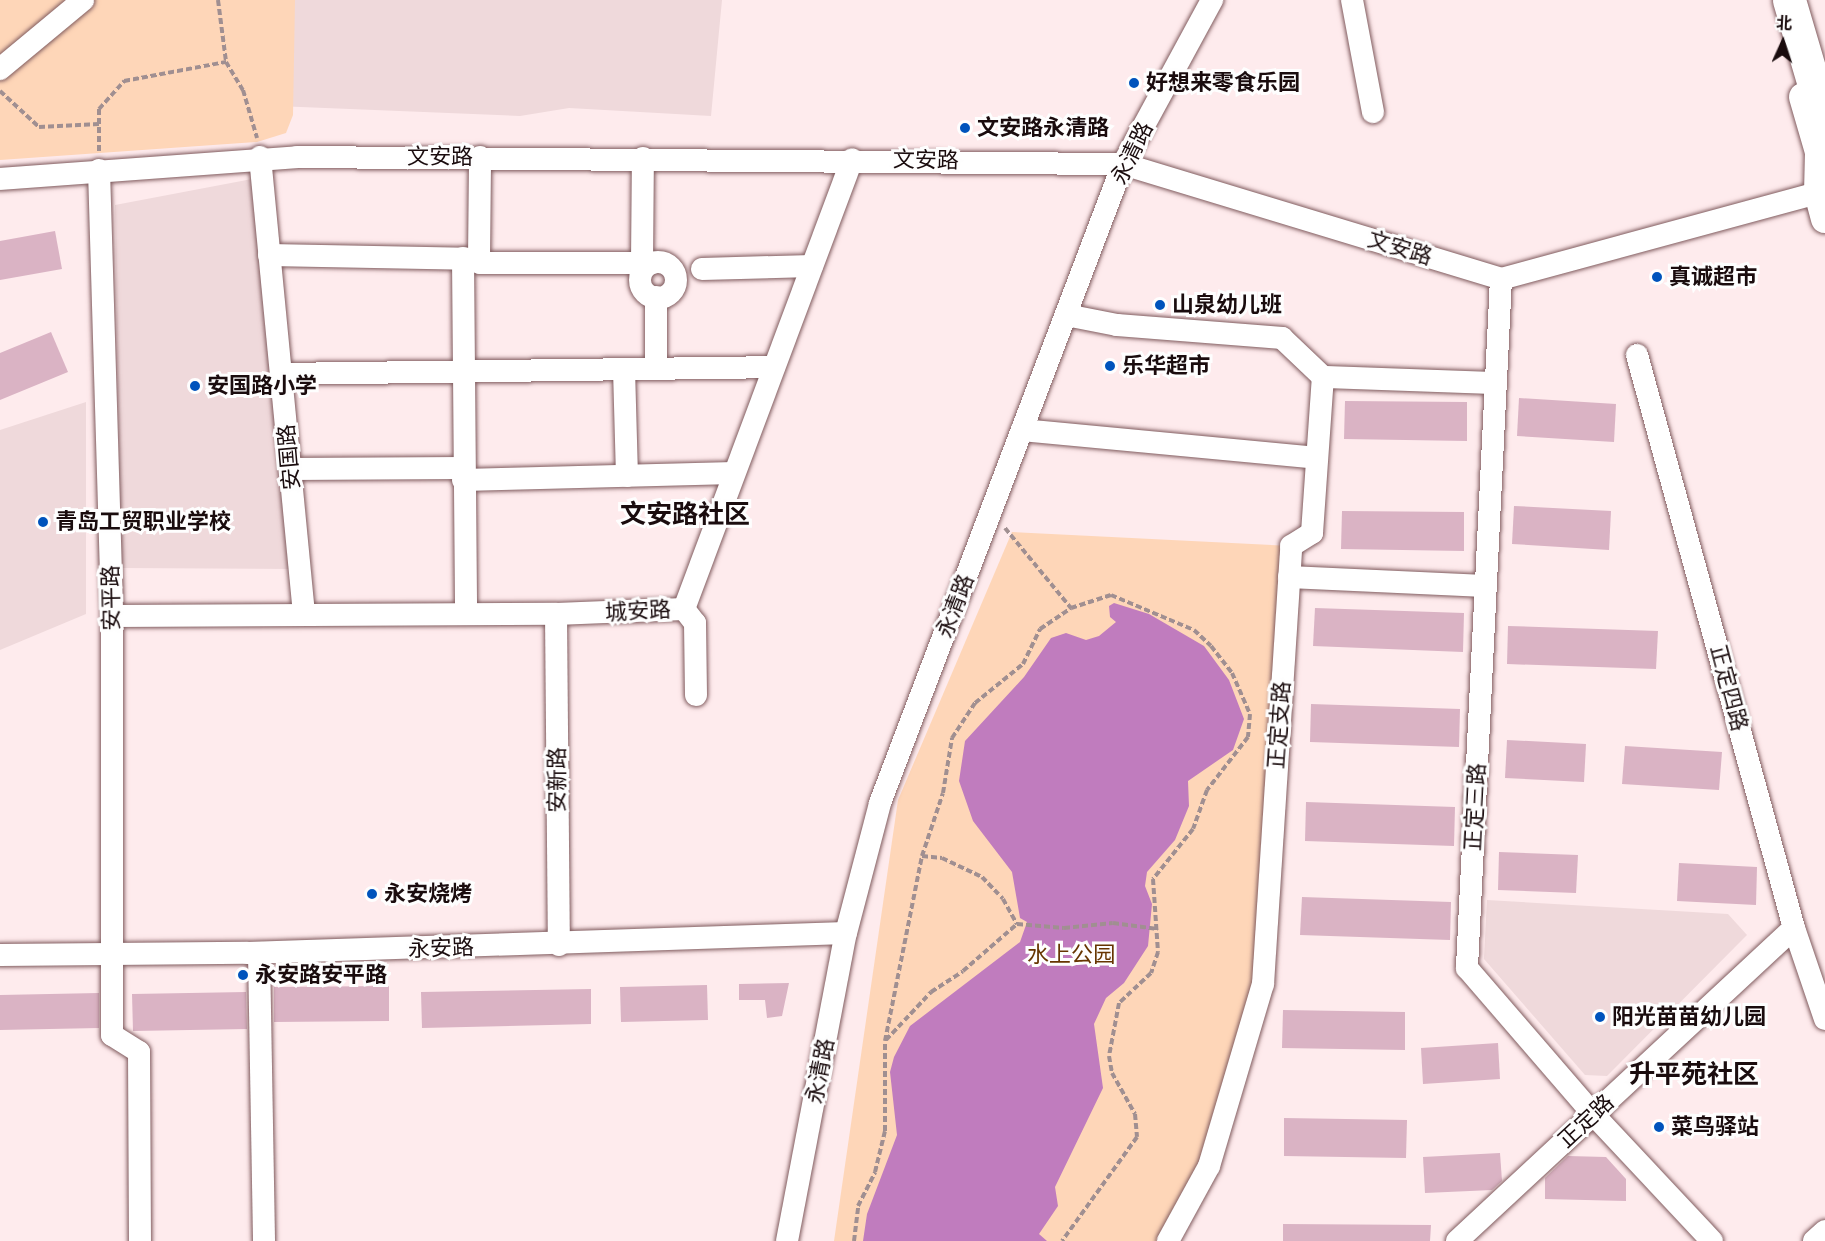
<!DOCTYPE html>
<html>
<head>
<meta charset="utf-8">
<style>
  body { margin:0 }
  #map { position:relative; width:1825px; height:1241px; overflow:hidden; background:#feebed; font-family:Jost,"Noto Sans SC",sans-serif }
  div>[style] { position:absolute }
  .built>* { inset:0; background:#efd9db }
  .green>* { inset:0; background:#fed6b8 }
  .water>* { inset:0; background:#c07cbe }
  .building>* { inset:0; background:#dab3c4 }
  .path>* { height:4px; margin-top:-2px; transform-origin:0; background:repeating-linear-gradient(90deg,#a08f91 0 6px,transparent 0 9px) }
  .roads { filter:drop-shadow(0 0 2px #805b5e) drop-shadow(0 0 2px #805b5e) }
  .minor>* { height:22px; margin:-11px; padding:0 11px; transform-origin:11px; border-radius:11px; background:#fff }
  .minor>.ring { margin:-11px; padding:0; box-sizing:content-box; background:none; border:22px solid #fff; border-radius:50% }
  .major>* { height:28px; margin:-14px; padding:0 14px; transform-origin:14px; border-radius:14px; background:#fff }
  .highway>* { height:33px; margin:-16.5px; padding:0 16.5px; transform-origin:16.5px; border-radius:16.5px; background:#fff }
  .dots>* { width:16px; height:16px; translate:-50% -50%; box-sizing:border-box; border:3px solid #fefefe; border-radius:50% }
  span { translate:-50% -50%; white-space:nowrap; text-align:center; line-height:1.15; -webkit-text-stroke:6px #fefefe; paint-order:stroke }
  .poi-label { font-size:22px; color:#1a0c0e; font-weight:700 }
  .left { translate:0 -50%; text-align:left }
  .street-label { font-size:22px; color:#1a0c0e }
  .park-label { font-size:22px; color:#663501 }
  .quarter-label { font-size:26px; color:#1a0c0e; font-weight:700 }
  .north { position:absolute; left:1753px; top:12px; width:60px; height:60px; -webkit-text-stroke:4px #fefefe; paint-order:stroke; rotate:3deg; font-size:16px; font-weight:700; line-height:24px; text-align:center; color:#1a0c0e }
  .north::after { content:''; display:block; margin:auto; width:21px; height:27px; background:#1a0c0e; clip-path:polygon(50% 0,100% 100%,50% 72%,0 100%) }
</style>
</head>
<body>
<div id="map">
  <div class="built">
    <div style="clip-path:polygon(274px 0,722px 0,711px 116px,569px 108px,520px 116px,276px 106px)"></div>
    <div style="clip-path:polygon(252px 179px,291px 569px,121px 568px,115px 205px)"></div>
    <div style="clip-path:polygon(86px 402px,86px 614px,0 650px,0 430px)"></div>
    <div style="clip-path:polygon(1487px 900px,1728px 914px,1747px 935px,1607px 1076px,1585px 1075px,1484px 959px)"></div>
  </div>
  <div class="green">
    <div style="clip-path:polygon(0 0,295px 0,293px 115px,286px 133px,257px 142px,0 160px)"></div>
    <div style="clip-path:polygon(1012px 532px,1291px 546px,1262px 993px,1209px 1166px,1168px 1241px,834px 1241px,898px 800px)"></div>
  </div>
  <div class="water">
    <div style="clip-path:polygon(1114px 603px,1149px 614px,1204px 646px,1229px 680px,1244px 719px,1233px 750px,1188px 781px,1189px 806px,1175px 840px,1147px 872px,1145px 886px,1152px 904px,1148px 946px,1124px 983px,1106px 998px,1094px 1024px,1103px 1088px,1055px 1187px,1058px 1206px,1039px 1234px,1047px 1241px,863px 1241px,867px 1214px,897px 1135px,890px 1072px,894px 1057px,910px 1026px,1020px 942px,1027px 922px,1020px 918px,1012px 872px,973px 821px,959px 781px,965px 741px,1024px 677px,1051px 638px,1066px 633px,1086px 640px,1099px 636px,1116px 622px,1110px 617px,1109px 606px)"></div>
  </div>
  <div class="building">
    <div style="clip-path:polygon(55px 231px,62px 269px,0 280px,0 241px)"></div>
    <div style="clip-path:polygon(51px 332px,68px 372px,0 400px,0 353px)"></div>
    <div style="clip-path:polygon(1519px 398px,1616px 404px,1614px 442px,1517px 436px)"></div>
    <div style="clip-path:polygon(1345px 401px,1467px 402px,1467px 441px,1344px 439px)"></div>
    <div style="clip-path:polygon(1514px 506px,1611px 511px,1609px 550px,1512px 544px)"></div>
    <div style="clip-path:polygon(1342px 511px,1464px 512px,1464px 551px,1341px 549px)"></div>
    <div style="clip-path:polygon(1315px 608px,1464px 613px,1463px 652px,1313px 646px)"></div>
    <div style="clip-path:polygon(1508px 626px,1658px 631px,1656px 669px,1507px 664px)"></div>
    <div style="clip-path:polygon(1311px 704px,1460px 709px,1459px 747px,1310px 742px)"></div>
    <div style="clip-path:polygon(1507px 740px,1586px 744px,1584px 782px,1505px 778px)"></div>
    <div style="clip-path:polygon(1625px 746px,1722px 752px,1719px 790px,1622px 784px)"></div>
    <div style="clip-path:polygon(1306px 802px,1455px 807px,1454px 846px,1305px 841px)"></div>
    <div style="clip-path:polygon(1499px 852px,1578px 855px,1576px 893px,1498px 890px)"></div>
    <div style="clip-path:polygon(1679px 863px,1757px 867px,1756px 905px,1677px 901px)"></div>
    <div style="clip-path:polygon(1302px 897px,1451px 902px,1450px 940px,1300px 935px)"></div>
    <div style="clip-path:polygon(789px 983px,782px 1016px,767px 1018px,765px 1000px,739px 1000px,739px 984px)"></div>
    <div style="clip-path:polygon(707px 985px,708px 1020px,621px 1022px,620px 987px)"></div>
    <div style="clip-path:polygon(389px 986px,389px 1021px,274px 1022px,274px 987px)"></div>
    <div style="clip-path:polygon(591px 989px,591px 1024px,422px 1028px,421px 992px)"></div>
    <div style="clip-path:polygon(246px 992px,247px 1029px,133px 1031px,132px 994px)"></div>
    <div style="clip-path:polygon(99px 993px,99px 1028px,0 1030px,0 995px)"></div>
    <div style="clip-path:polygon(1283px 1010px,1405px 1012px,1405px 1050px,1282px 1048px)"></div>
    <div style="clip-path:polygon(1498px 1043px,1500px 1079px,1423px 1084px,1421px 1048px)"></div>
    <div style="clip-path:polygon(1284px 1118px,1407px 1120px,1406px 1158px,1284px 1156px)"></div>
    <div style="clip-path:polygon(1500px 1153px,1502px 1181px,1492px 1190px,1425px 1193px,1423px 1157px)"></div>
    <div style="clip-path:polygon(1568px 1156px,1606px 1157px,1626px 1179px,1626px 1201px,1545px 1199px,1545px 1178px)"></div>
    <div style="clip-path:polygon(1283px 1224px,1431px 1225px,1430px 1241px,1283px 1241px)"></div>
  </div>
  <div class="path">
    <div style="left:218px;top:0;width:63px;rotate:82.6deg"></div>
    <div style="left:226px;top:62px;width:33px;rotate:59deg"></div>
    <div style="left:243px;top:90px;width:50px;rotate:73.7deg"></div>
    <div style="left:0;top:91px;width:53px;rotate:42.7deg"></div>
    <div style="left:39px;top:127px;width:60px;rotate:-2.9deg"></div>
    <div style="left:99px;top:151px;width:42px;rotate:-90deg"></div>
    <div style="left:99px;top:109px;width:38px;rotate:-48deg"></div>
    <div style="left:124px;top:81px;width:104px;rotate:-10.6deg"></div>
    <div style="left:1005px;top:528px;width:104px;rotate:50.5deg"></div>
    <div style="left:922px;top:856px;width:20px;rotate:6deg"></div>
    <div style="left:942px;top:858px;width:44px;rotate:25.4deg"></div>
    <div style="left:982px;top:877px;width:30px;rotate:46deg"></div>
    <div style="left:1003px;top:899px;width:29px;rotate:61deg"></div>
    <div style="left:886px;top:1040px;width:66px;rotate:-46.8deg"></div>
    <div style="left:931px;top:992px;width:38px;rotate:-33deg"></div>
    <div style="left:963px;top:971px;width:72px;rotate:-41deg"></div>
    <div style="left:1017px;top:924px;width:47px;rotate:4.9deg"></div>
    <div style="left:1064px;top:928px;width:49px;rotate:-5.8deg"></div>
    <div style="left:1113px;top:923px;width:45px;rotate:7.6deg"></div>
    <div style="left:854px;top:1241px;width:35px;rotate:-83deg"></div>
    <div style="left:858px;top:1206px;width:38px;rotate:-63deg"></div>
    <div style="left:875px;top:1172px;width:42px;rotate:-76.3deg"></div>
    <div style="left:885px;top:1131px;width:90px;rotate:-90deg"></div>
    <div style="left:885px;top:1041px;width:189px;rotate:-78.7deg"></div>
    <div style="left:922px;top:856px;width:66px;rotate:-71.6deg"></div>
    <div style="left:943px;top:793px;width:56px;rotate:-80.7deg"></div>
    <div style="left:952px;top:738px;width:42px;rotate:-56.7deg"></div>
    <div style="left:975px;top:703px;width:62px;rotate:-39.1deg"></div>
    <div style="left:1023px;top:664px;width:39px;rotate:-64deg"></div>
    <div style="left:1040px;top:629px;width:37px;rotate:-34deg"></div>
    <div style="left:1071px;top:608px;width:42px;rotate:-18deg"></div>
    <div style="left:1111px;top:595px;width:90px;rotate:22.9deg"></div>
    <div style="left:1194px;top:630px;width:23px;rotate:43deg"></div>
    <div style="left:1211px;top:646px;width:34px;rotate:52deg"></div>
    <div style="left:1232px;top:673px;width:45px;rotate:66.3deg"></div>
    <div style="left:1250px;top:714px;width:23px;rotate:95deg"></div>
    <div style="left:1248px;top:737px;width:67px;rotate:127.7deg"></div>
    <div style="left:1207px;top:790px;width:41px;rotate:109.7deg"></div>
    <div style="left:1193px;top:829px;width:64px;rotate:128.7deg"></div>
    <div style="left:1153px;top:879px;width:73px;rotate:86.1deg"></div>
    <div style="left:1158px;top:952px;width:22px;rotate:108deg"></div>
    <div style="left:1151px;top:973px;width:44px;rotate:136.8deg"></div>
    <div style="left:1119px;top:1003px;width:54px;rotate:100.7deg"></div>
    <div style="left:1109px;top:1056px;width:17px;rotate:80deg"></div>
    <div style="left:1112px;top:1073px;width:47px;rotate:60.7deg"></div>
    <div style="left:1135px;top:1114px;width:23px;rotate:85deg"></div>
    <div style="left:1137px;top:1137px;width:128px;rotate:125.8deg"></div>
  </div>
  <div class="roads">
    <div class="minor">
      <div style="left:1352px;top:0;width:114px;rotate:79.4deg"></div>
      <div style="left:0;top:69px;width:108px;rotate:-39.7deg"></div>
      <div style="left:260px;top:157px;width:459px;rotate:84.5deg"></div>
      <div style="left:99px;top:170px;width:446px;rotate:88.3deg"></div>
      <div style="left:112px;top:616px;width:419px;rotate:90deg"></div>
      <div style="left:112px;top:1035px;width:32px;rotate:32deg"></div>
      <div style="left:139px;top:1052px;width:189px;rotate:89.7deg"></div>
      <div style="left:0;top:179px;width:298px;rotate:-4.2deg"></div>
      <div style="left:297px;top:157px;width:826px;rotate:0.49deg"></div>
      <div style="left:1123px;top:164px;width:395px;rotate:16.9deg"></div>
      <div style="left:1501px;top:279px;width:336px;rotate:-15.2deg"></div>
      <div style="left:269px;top:255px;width:210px;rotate:1.1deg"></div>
      <div style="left:479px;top:259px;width:4px;rotate:76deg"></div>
      <div style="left:480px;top:263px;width:172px"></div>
      <div style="left:463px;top:258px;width:356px;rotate:89.5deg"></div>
      <div style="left:479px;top:259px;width:102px;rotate:-89.4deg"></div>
      <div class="ring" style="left:640px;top:262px;width:14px;height:14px"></div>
      <div style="left:642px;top:263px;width:105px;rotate:-89.5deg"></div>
      <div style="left:702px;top:269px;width:110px;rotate:-1.6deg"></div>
      <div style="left:1501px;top:279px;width:690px;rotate:92.83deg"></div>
      <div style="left:1467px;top:968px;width:193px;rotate:49.2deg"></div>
      <div style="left:1593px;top:1114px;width:174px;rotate:46.9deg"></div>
      <div style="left:656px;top:297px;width:72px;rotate:90deg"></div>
      <div style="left:1066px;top:315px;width:52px;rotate:11.1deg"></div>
      <div style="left:1117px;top:325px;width:166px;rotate:4.5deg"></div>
      <div style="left:1282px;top:338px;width:57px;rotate:43.6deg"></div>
      <div style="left:1637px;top:355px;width:594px;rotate:74.68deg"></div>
      <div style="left:1794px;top:928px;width:96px;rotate:71.2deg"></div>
      <div style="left:624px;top:369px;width:107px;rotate:88.4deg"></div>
      <div style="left:281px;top:374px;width:493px;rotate:-0.8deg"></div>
      <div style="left:1022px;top:430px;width:296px;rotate:5.4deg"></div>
      <div style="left:290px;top:469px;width:172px;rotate:-0.3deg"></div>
      <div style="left:463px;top:480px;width:271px;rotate:-1.5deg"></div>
      <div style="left:1289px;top:577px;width:196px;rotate:2.6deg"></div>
      <div style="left:684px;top:609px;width:18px;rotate:52deg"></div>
      <div style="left:695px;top:623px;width:72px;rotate:89.2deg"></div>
      <div style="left:556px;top:614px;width:331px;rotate:89.5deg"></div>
      <div style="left:112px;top:616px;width:444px;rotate:-0.3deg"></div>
      <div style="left:556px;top:614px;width:128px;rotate:-2.2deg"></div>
      <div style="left:684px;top:609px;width:480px;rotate:-69.5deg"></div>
      <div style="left:259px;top:953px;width:288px;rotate:89deg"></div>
      <div style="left:0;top:955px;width:247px;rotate:-0.5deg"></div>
      <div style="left:247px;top:953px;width:599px;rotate:-1.91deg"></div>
      <div style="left:787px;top:1241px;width:314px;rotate:-79.2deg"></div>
      <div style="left:846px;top:933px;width:134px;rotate:-75.3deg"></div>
      <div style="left:880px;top:803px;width:684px;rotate:-69.18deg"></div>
      <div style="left:1123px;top:164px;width:187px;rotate:-61.5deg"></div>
      <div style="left:1168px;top:1241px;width:85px;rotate:-61.3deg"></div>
      <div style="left:1209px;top:1166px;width:190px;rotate:-73.5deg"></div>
      <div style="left:1263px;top:984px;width:439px;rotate:-86.3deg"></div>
      <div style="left:1291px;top:546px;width:25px;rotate:-32deg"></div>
      <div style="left:1312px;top:533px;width:156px;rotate:-86deg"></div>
      <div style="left:1323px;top:377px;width:173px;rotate:2deg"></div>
      <div style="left:1457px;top:1241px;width:460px;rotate:-42.9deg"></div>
      <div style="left:1814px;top:1241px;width:15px;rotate:-42deg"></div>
    </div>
    <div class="major">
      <div style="left:1803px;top:97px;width:57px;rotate:73.8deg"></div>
      <div style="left:1819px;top:152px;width:41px;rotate:91.4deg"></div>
      <div style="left:1818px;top:193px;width:27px;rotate:75deg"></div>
    </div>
    <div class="highway">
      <div style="left:1789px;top:0;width:127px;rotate:73.6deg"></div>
    </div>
  </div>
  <div class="dots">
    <div style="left:1134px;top:83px;background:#0053bc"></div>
    <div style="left:965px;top:128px;background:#0053bc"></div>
    <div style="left:1657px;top:277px;background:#0053bc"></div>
    <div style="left:1160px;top:305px;background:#0053bc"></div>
    <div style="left:1110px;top:366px;background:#0053bc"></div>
    <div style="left:195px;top:386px;background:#0053bc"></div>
    <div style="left:43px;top:522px;background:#0053bc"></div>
    <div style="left:372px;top:894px;background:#0053bc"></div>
    <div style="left:243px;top:975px;background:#0053bc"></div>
    <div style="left:1600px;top:1017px;background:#0053bc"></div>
    <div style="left:1659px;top:1127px;background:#0053bc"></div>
  </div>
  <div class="poi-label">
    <span class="left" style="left:1146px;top:83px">好想来零食乐园</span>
    <span class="left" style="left:977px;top:128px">文安路永清路</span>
    <span class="left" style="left:1669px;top:277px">真诚超市</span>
    <span class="left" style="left:1172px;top:305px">山泉幼儿班</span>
    <span class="left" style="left:1122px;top:366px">乐华超市</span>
    <span class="left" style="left:207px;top:386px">安国路小学</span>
    <span class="left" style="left:55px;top:522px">青岛工贸职业学校</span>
    <span class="left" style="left:384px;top:894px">永安烧烤</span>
    <span class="left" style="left:255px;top:975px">永安路安平路</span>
    <span class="left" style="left:1612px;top:1017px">阳光苗苗幼儿园</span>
    <span class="left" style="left:1671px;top:1127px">菜鸟驿站</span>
  </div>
  <div class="street-label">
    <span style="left:1132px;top:153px;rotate:-64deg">永清路</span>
    <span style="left:440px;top:157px">文安路</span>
    <span style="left:926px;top:160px;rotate:1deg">文安路</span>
    <span style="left:1400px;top:248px;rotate:17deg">文安路</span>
    <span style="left:289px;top:457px;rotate:-95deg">安国路</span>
    <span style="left:111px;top:598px;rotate:-91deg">安平路</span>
    <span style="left:955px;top:606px;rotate:-69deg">永清路</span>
    <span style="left:638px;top:611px;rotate:-3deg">城安路</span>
    <span style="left:1729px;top:688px;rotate:75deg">正定四路</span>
    <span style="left:1279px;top:725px;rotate:-86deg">正定支路</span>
    <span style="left:557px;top:780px;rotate:-90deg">安新路</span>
    <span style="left:1475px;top:807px;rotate:-87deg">正定三路</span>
    <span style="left:441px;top:948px;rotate:-2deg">永安路</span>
    <span style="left:820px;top:1071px;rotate:-79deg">永清路</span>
    <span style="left:1586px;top:1121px;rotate:-43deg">正定路</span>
  </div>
  <div class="park-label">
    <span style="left:1071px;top:955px">水上公园</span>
  </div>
  <div class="quarter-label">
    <span style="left:685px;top:515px">文安路社区</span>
    <span style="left:1694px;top:1075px">升平苑社区</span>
  </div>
  <div class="north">北</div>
</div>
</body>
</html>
